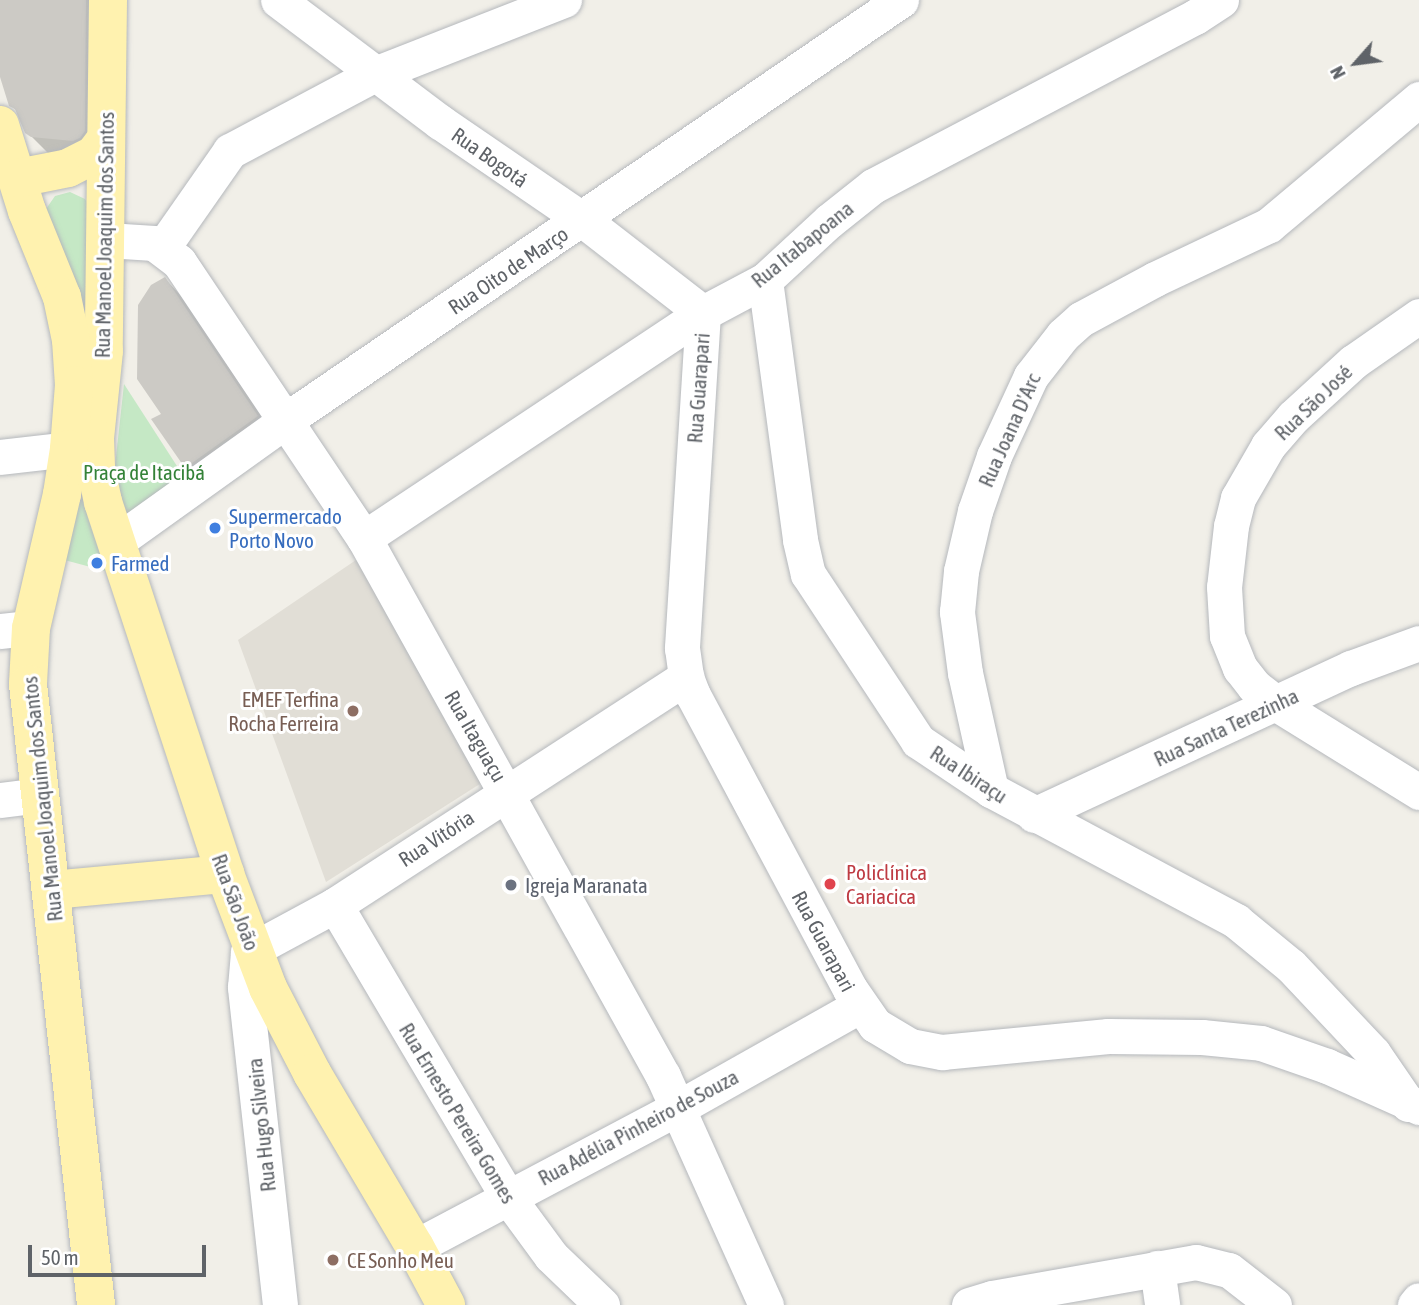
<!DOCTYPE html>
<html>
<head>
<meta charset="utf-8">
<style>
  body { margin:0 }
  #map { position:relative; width:1419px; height:1305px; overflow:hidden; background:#f1efe8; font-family:"Asap Condensed",sans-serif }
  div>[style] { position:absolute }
  .education>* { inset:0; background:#e1ded6 }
  .green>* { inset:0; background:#c5e8c5 }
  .shadow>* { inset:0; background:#0003 }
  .building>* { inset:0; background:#cccac5 }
  .roads { filter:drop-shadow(0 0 2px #b5b8bc) drop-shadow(0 0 2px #b5b8bc) }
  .minor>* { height:35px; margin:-17.5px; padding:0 17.5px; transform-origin:17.5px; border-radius:17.5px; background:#fff }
  .major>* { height:38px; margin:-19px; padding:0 19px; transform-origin:19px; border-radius:19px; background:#fff2af }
  .dots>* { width:19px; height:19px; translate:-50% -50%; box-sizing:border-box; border:4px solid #fff; border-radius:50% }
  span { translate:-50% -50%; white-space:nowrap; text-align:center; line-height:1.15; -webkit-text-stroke:6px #fff; paint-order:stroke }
  .street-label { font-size:21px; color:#5f6368 }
  .park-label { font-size:21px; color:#348238 }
  .shop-label { font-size:21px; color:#366cbe }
  .left { translate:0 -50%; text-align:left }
  .education-label { font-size:21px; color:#785e54 }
  .right { translate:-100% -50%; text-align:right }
  .health-label { font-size:21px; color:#be3a42 }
  .worship-label { font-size:21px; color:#5b616d }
  .north { position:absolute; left:1321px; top:28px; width:70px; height:70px; -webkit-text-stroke:5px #fff; paint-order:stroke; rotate:242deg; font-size:19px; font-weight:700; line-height:28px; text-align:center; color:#5f6368 }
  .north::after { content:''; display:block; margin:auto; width:24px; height:32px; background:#5f6368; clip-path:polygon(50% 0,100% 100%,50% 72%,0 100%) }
  .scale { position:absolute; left:28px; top:1245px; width:178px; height:32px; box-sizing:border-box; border:4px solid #5f6368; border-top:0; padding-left:9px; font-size:21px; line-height:24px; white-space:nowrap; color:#5f6368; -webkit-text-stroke:5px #fff; paint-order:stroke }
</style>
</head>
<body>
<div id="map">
  <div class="education">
    <div style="clip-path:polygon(356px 560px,483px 782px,326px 882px,238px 640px)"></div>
  </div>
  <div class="green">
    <div style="clip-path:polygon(70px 192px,85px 199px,92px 211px,113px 573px,57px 558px,86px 315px,46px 209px,55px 196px)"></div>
    <div style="clip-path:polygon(124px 384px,186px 480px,129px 517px,111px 502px)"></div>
  </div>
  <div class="shadow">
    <div style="clip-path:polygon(0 0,114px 0,106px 153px,49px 154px,27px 132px,19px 113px,11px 105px,0 71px)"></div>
    <div style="clip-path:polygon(165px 279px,186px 301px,278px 438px,208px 488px,186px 467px)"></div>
  </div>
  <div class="building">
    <div style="clip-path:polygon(0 0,86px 0,85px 131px,80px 138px,73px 141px,31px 137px,25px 133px,15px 109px,9px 106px,0 77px)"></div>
    <div style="clip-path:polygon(165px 277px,258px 416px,185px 468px,151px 419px,161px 414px,137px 379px,138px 305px,151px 285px)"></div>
  </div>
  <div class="roads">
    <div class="minor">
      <div style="left:278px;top:0;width:203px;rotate:37deg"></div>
      <div style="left:440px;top:122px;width:173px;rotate:34.4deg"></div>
      <div style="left:583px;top:220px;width:152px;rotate:37.8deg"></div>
      <div style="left:703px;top:313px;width:336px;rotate:93.6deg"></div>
      <div style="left:682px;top:648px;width:29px;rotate:82deg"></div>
      <div style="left:686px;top:677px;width:19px;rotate:69deg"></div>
      <div style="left:693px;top:695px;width:333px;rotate:61.9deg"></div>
      <div style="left:850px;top:989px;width:44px;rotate:55.2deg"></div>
      <div style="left:875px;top:1025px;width:41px;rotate:31deg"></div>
      <div style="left:910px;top:1046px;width:33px;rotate:11deg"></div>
      <div style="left:942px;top:1052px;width:167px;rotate:-5.5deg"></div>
      <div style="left:1108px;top:1036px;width:94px;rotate:0.6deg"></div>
      <div style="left:1202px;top:1037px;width:59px;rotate:5.8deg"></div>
      <div style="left:1261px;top:1043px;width:70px;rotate:19.2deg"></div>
      <div style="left:1327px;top:1066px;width:101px;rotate:24deg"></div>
      <div style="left:107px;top:240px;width:47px;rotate:3.7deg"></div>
      <div style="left:154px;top:243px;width:31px;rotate:37deg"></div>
      <div style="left:179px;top:262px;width:332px;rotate:56.2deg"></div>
      <div style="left:364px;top:538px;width:616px;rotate:60.94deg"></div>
      <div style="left:663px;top:1076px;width:251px;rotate:65.8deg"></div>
      <div style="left:163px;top:247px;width:117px;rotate:-55.1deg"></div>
      <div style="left:230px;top:151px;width:164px;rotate:-28deg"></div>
      <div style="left:375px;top:74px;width:203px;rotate:-21.4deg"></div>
      <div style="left:765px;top:280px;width:262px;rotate:82.3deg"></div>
      <div style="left:800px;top:540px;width:35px;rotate:77deg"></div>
      <div style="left:808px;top:574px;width:200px;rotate:56.6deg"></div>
      <div style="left:918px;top:741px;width:88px;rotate:33.9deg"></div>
      <div style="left:991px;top:790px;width:278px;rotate:28.1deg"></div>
      <div style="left:1236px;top:921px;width:71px;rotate:39.3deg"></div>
      <div style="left:1291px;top:966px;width:120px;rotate:46.7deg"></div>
      <div style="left:1373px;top:1053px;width:62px;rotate:55.5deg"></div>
      <div style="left:1419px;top:316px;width:80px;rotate:145.1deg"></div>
      <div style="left:1353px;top:362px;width:81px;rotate:137.5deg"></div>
      <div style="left:1293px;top:417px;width:38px;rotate:131deg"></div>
      <div style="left:1268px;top:446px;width:60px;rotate:120deg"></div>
      <div style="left:1238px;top:498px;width:29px;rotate:104deg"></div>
      <div style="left:1231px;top:526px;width:61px;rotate:96.5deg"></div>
      <div style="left:1224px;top:587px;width:49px;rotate:86.5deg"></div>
      <div style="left:1227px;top:636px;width:35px;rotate:68deg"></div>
      <div style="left:1240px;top:668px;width:23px;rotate:52deg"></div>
      <div style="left:1254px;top:686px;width:29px;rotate:38deg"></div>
      <div style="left:1277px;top:704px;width:167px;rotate:31.8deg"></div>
      <div style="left:0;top:457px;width:69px;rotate:-6.6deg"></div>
      <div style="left:364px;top:538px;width:407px;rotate:-33.6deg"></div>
      <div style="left:703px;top:313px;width:70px;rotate:-28deg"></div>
      <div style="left:765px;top:280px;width:87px;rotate:-42.7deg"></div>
      <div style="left:829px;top:221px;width:56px;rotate:-38.5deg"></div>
      <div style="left:873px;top:186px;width:364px;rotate:-27.7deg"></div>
      <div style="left:1195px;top:17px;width:31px;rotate:-33deg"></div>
      <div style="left:116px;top:542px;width:225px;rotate:-35.6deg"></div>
      <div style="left:299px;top:411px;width:729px;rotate:-34.32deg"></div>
      <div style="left:0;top:631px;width:31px;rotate:-6deg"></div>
      <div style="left:991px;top:790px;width:120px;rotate:-102.5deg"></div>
      <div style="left:965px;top:673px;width:62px;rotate:-97.5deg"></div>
      <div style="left:957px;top:612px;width:41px;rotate:-84.4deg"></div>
      <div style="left:961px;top:571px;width:62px;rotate:-76.9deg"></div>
      <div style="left:975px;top:511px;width:58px;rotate:-70.9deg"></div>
      <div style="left:994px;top:456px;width:88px;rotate:-65.2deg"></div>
      <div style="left:1031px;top:376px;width:52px;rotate:-52deg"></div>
      <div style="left:1063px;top:335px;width:24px;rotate:-42deg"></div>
      <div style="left:1081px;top:319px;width:84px;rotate:-28.4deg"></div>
      <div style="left:1155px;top:279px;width:126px;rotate:-25.3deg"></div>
      <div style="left:1269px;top:225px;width:196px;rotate:-40deg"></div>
      <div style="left:0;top:800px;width:40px;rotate:-7.1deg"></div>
      <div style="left:1034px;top:815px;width:349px;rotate:-24.9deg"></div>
      <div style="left:1351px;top:668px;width:72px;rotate:-20.2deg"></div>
      <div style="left:335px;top:905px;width:338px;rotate:59.4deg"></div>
      <div style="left:507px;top:1196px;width:74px;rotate:53.7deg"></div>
      <div style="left:551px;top:1256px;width:71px;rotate:43.9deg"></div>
      <div style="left:415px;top:1247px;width:297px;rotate:-27.9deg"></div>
      <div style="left:678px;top:1108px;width:208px;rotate:-29.4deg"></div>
      <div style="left:1157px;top:1268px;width:37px;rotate:82deg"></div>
      <div style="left:280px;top:1305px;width:320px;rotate:-96.3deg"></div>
      <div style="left:245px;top:987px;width:35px;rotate:-85deg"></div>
      <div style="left:248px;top:952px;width:99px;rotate:-28.4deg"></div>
      <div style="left:335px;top:905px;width:419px;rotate:-33deg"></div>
      <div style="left:969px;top:1305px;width:24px;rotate:-17deg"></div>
      <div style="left:992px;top:1298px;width:207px;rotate:-10deg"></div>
      <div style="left:1196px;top:1262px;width:34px;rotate:14deg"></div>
      <div style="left:1229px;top:1270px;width:57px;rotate:37.9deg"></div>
      <div style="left:1415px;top:1305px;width:6px;rotate:-51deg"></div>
    </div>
    <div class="major">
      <div style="left:108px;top:0;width:351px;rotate:90.7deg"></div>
      <div style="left:104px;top:351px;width:87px;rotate:95.9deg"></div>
      <div style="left:95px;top:438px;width:31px;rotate:88deg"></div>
      <div style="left:96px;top:469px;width:34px;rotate:78deg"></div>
      <div style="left:103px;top:502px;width:391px;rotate:71.8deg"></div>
      <div style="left:225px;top:874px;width:122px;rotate:69.3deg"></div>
      <div style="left:268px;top:988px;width:96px;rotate:62.6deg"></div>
      <div style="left:312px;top:1073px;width:202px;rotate:59.4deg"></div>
      <div style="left:415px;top:1247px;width:66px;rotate:61.9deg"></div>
      <div style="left:0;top:125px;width:90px;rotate:72.6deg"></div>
      <div style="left:27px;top:211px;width:93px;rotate:67.9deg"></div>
      <div style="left:62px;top:297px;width:44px;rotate:78.2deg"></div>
      <div style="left:71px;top:340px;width:45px;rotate:86.2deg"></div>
      <div style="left:74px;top:385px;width:64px;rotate:94.5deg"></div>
      <div style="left:69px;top:449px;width:46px;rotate:98.8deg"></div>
      <div style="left:62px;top:494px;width:138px;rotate:103deg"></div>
      <div style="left:31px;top:628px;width:56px;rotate:93.1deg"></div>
      <div style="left:28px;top:684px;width:625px;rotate:83.75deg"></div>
      <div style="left:18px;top:178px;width:51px;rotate:-11.3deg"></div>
      <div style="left:68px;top:168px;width:29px;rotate:-27deg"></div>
      <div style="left:94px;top:155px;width:20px;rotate:-53deg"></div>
      <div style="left:52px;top:890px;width:174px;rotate:-5.3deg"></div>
    </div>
  </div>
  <div class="dots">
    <div style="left:215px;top:528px;background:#3f7fe0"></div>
    <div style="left:97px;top:563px;background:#3f7fe0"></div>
    <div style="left:353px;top:711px;background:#8d6e63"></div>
    <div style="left:830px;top:884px;background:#e0444e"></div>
    <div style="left:511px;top:885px;background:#6b7280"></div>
    <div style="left:333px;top:1260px;background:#8d6e63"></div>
  </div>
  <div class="street-label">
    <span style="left:490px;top:157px;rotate:35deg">Rua Bogotá</span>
    <span style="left:104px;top:235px;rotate:-89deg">Rua Manoel Joaquim dos Santos</span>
    <span style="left:802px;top:244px;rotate:-39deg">Rua Itabapoana</span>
    <span style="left:508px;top:270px;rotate:-34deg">Rua Oito de Março</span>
    <span style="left:698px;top:388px;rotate:-86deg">Rua Guarapari</span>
    <span style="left:1313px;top:402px;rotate:-44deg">Rua São José</span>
    <span style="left:1009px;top:430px;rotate:-66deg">Rua Joana D'Arc</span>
    <span style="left:1226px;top:727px;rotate:-25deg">Rua Santa Terezinha</span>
    <span style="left:476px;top:736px;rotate:60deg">Rua Itaguaçu</span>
    <span style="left:969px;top:774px;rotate:33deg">Rua Ibiraçu</span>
    <span style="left:42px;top:799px;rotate:-96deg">Rua Manoel Joaquim dos Santos</span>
    <span style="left:436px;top:838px;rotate:-33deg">Rua Vitória</span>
    <span style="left:236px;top:902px;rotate:70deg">Rua São João</span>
    <span style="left:824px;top:941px;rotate:62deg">Rua Guarapari</span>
    <span style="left:458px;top:1113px;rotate:59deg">Rua Ernesto Pereira Gomes</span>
    <span style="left:261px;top:1125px;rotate:-96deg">Rua Hugo Silveira</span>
    <span style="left:638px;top:1127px;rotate:-28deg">Rua Adélia Pinheiro de Souza</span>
  </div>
  <div class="park-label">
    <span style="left:144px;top:472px">Praça de Itacibá</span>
  </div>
  <div class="shop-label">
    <span class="left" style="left:229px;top:528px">Supermercado<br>Porto Novo</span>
    <span class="left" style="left:111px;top:563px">Farmed</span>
  </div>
  <div class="education-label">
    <span class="right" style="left:339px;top:711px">EMEF Terfina<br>Rocha Ferreira</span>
    <span class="left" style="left:347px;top:1260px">CE Sonho Meu</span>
  </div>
  <div class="health-label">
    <span class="left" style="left:846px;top:884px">Policlínica<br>Cariacica</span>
  </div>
  <div class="worship-label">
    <span class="left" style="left:525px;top:885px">Igreja Maranata</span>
  </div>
  <div class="north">N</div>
  <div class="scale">50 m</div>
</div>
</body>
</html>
